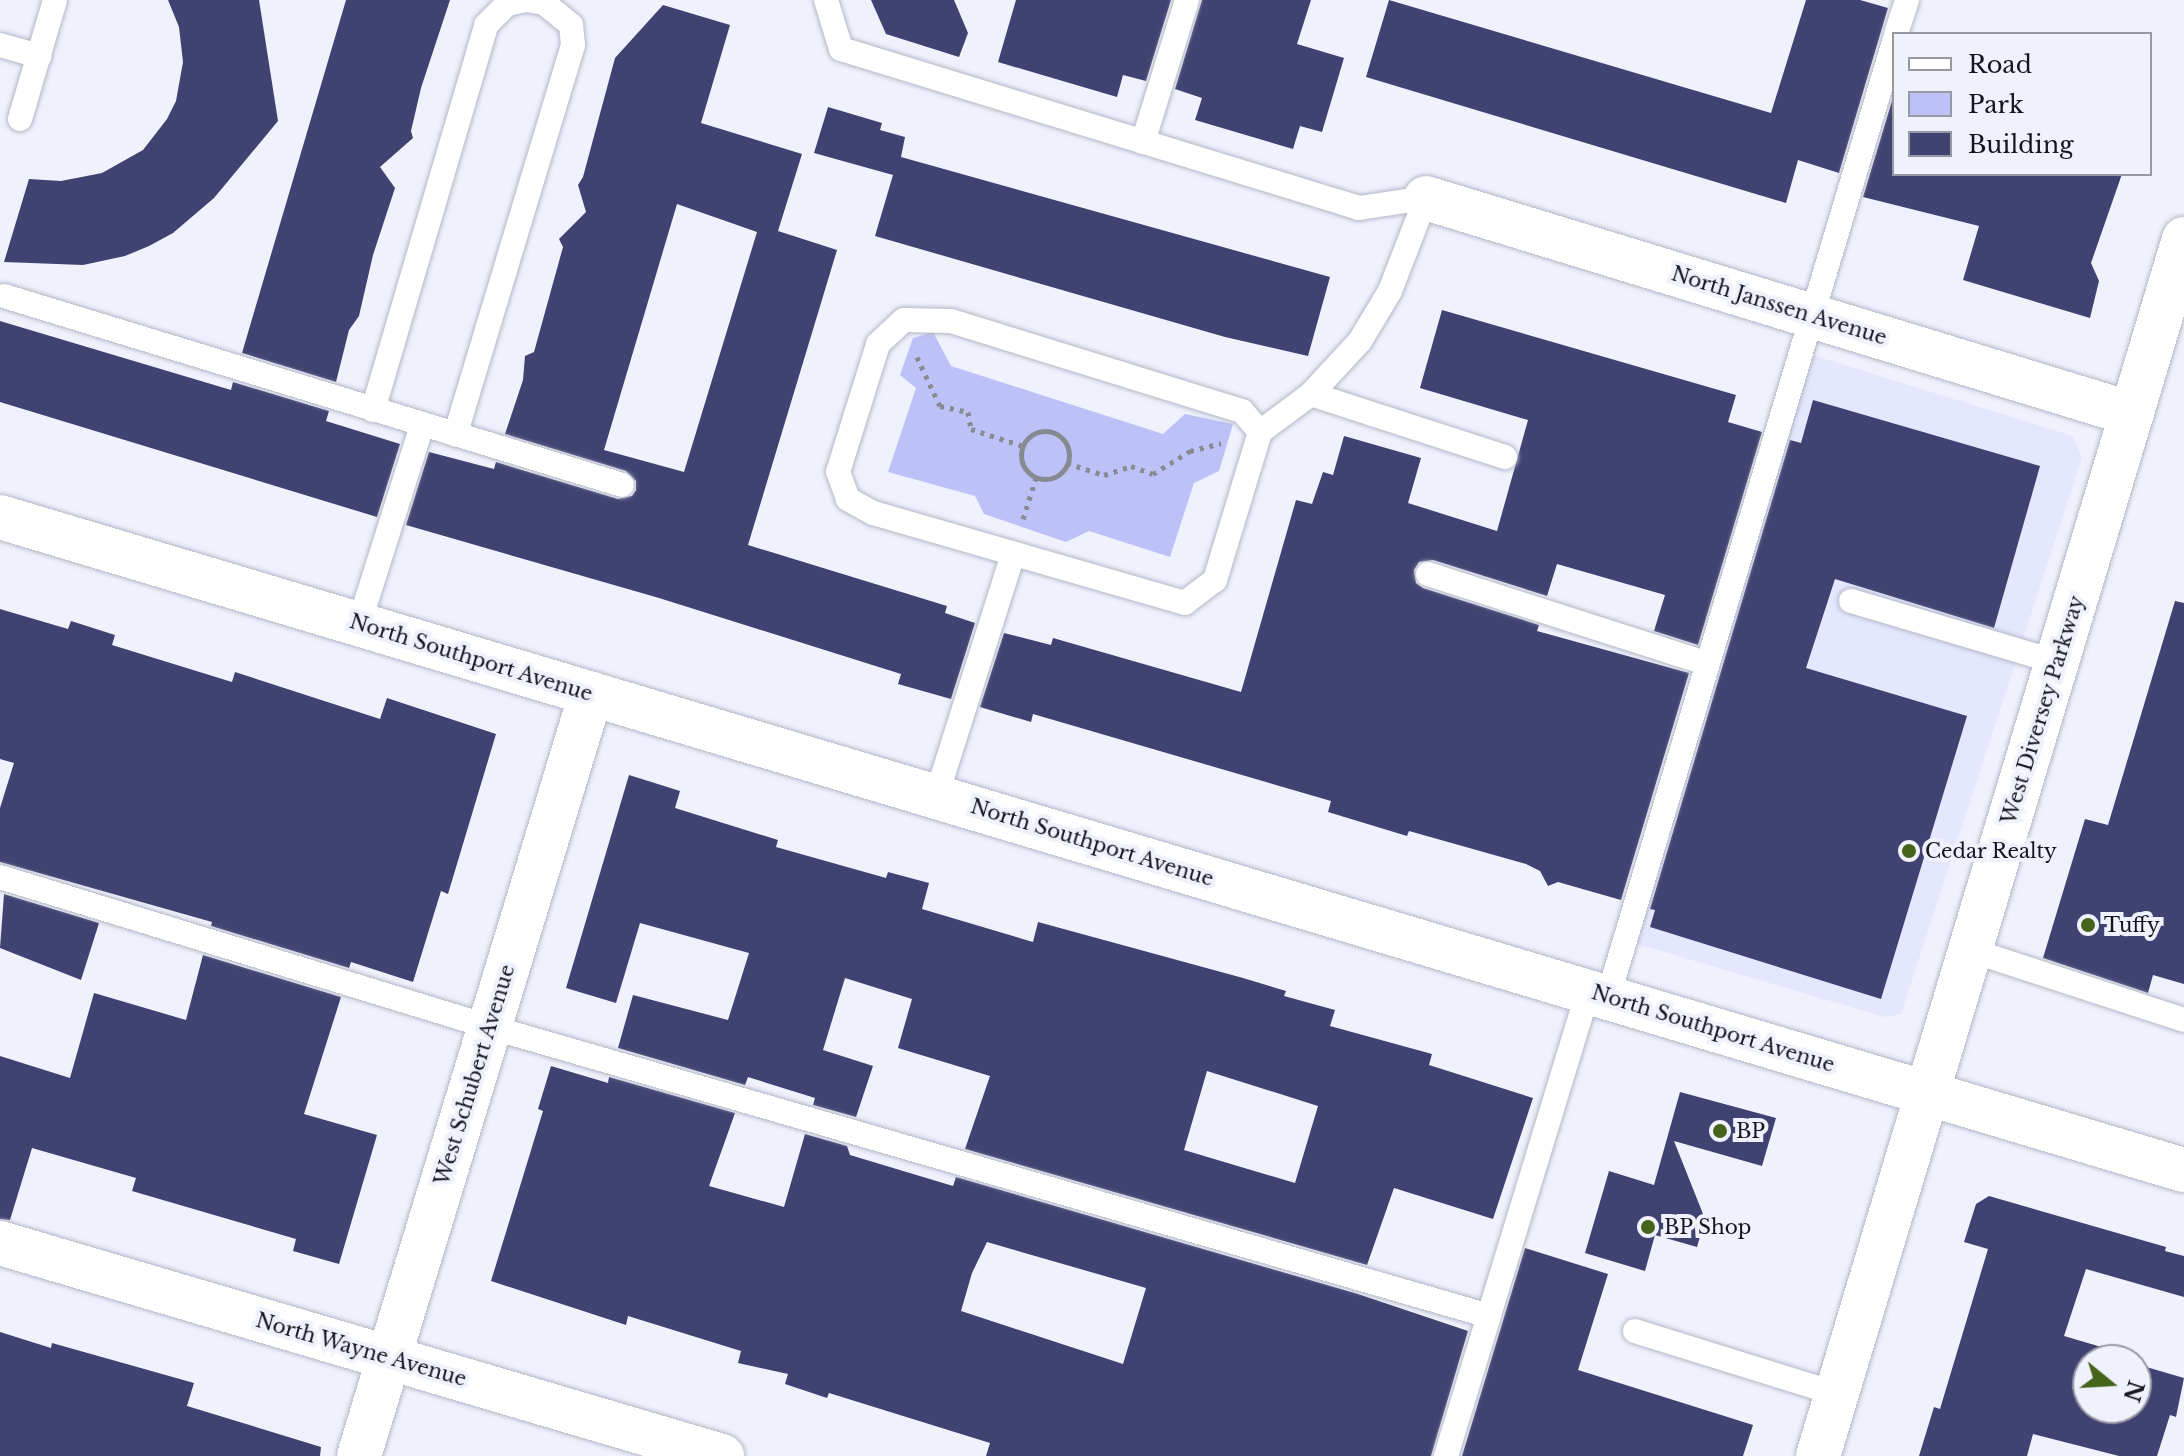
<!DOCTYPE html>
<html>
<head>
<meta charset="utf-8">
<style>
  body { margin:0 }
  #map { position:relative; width:2184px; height:1456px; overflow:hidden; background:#eff1fd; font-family:"Libre Baskerville",serif }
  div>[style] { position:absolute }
  .built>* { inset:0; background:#e4e7fe }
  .green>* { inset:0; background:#bcc2f7 }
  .building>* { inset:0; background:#404371 }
  .path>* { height:5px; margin-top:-2.5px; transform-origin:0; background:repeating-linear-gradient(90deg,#888a92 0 4px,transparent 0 10px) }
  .path>.ring { margin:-2.5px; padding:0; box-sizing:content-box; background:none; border:5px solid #888a92; border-radius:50% }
  .roads { filter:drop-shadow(0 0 2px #b4b7c5) drop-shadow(0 0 2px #b4b7c5) }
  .service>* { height:24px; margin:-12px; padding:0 12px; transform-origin:12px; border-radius:12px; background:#fff }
  .minor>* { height:44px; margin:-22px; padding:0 22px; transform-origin:22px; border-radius:22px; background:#fff }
  .tertiary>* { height:44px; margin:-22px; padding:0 22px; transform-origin:22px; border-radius:22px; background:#fff }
  .secondary>* { height:44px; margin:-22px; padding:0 22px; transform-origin:22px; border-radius:22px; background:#fff }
  .dots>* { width:22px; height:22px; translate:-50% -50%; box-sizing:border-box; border:4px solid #eff1fd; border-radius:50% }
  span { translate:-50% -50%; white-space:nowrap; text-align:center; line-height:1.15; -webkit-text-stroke:8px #eff1fd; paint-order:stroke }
  .street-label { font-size:20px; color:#15161b }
  .poi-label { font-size:20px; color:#15161b }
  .left { translate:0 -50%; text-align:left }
  .legend { position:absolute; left:1892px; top:32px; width:260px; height:144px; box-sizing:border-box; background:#eff1fd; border:2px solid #9899a3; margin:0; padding:10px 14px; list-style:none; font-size:24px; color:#15161b }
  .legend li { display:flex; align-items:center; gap:16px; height:40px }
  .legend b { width:40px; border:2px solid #9899a3 }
  .north { position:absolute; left:2072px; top:1344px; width:80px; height:80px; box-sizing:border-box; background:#eff1fd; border:2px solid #9899a3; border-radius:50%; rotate:108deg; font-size:22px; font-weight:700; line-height:32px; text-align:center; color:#15161b }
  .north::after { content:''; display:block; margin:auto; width:28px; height:36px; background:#456419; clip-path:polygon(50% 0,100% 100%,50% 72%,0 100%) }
</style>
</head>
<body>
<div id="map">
  <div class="built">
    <div style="clip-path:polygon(1793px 349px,2073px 436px,2082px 458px,1901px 1014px,1885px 1017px,1617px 938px)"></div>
  </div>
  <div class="green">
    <div style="clip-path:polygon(933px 332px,951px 366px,1163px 434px,1185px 414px,1233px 424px,1219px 471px,1194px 483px,1170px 557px,1089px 531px,1066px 542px,984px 514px,975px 496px,888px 472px,916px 388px,900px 375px,913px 338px)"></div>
  </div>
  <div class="building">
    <div style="clip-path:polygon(168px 0,259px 0,278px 121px,214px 198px,173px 233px,149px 246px,125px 256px,83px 265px,4px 262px,29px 179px,61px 181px,102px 173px,143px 150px,167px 119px,176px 101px,183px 62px,179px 27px)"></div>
    <div style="clip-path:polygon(346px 0,450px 0,421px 88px,411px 131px,413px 138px,380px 167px,395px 188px,373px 255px,359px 316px,349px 330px,336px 382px,242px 353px)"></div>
    <div style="clip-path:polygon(871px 0,954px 0,968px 33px,959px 57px,886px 34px)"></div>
    <div style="clip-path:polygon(1016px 0,1171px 0,1146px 81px,1123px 75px,1117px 97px,998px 62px)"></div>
    <div style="clip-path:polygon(1202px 0,1311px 0,1297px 44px,1344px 58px,1322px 132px,1300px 126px,1293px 149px,1195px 120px,1202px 98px,1175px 89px)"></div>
    <div style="clip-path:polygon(1389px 0,1771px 113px,1806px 0,1860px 0,1888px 8px,1839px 173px,1798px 160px,1786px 203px,1366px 77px)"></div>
    <div style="clip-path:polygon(evenodd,663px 5px,730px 25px,701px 123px,802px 154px,778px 231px,837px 250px,748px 545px,947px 606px,945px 613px,975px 623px,951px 699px,898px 684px,901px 674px,659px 598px,406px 525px,429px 452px,494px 469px,496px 462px,618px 499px,632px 496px,636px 490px,636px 481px,626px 471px,505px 434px,523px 380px,525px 356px,534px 352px,563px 247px,559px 239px,586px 212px,578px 185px,583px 177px,615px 58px,663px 5px,677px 204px,757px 232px,684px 472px,604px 450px,677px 204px)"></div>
    <div style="clip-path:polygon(1894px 94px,1894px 174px,2122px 174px,2091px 263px,2099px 281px,2090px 318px,1963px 280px,1979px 226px,1863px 197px)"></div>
    <div style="clip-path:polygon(828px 107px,882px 123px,880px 130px,905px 137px,901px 157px,1330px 277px,1308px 356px,1225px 337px,875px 236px,893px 175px,814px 153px)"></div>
    <div style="clip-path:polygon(1442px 310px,1736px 395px,1728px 422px,1762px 432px,1698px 645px,1654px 631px,1665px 595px,1557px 564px,1547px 596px,1433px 560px,1419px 562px,1414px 570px,1416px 583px,1423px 588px,1539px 625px,1537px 631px,1689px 673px,1621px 900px,1558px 882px,1548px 886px,1540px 871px,1526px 864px,1409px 831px,1407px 836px,1328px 812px,1331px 801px,1033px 714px,1031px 722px,980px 707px,1004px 633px,1051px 645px,1053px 638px,1241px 692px,1296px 500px,1312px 504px,1323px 472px,1333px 475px,1344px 436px,1421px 458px,1408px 503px,1497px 531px,1528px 420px,1420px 388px)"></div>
    <div style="clip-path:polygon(0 321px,231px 390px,233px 382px,329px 411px,326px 421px,400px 444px,377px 517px,0 402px)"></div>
    <div style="clip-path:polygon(1813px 400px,2040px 466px,1994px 628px,1835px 579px,1806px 668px,1967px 716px,1881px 999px,1650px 927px,1655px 910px,1650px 909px,1790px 440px,1801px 443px)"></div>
    <div style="clip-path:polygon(2175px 601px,2184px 603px,2184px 984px,2153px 975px,2148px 993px,2043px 958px,2085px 819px,2108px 825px)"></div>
    <div style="clip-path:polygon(0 609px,68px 629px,71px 621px,115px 635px,112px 645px,232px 682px,235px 672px,380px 719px,387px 698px,496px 734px,448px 894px,441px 891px,413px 982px,351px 962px,349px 968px,211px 926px,212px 922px,0 862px,0 808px,14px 763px,0 759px)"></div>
    <div style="clip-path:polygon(evenodd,629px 775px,680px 791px,675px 808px,778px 840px,776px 847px,886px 878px,888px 872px,929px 883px,922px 909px,1033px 942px,1038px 922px,1243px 978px,1286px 991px,1284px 996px,1335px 1010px,1330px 1026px,1432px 1054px,1429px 1065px,1533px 1098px,1493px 1219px,1394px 1188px,1367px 1265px,965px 1149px,990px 1076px,898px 1048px,912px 999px,845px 978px,823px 1050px,873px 1066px,856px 1117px,813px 1105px,815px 1098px,748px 1077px,745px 1085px,618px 1048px,633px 995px,728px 1020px,749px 953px,640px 923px,616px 1003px,566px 988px,629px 775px,1207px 1071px,1318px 1106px,1295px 1183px,1184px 1150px,1207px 1071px)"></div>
    <div style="clip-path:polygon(4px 894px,99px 923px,81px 980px,0 948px)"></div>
    <div style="clip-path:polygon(203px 955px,341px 997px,304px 1114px,377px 1135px,339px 1264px,293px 1251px,296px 1239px,132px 1191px,136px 1178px,32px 1148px,10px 1220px,0 1219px,0 1056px,70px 1078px,94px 993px,186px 1020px)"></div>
    <div style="clip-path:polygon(evenodd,551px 1066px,608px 1083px,609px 1077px,735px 1113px,709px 1186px,784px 1207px,805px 1134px,847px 1146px,850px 1155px,953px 1186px,956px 1177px,1358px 1294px,1468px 1331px,1431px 1456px,986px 1456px,990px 1443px,829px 1393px,827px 1398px,785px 1384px,788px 1374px,738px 1363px,741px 1351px,628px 1316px,626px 1325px,491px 1281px,543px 1111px,538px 1109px,551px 1066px,987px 1242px,1146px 1288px,1123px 1364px,961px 1311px,972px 1273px,987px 1242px)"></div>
    <div style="clip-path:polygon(1680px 1092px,1776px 1118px,1762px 1166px,1674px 1141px,1705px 1219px,1697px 1247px,1655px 1235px,1645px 1271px,1585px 1253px,1609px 1171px,1654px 1185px)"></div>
    <div style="clip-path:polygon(1989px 1196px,2166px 1247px,2165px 1251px,2184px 1256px,2184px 1297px,2086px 1269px,2064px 1336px,2115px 1351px,2113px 1356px,2124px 1360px,2088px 1360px,2088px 1408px,2136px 1408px,2136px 1364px,2184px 1378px,2176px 1417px,2170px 1415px,2157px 1456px,2119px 1456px,2033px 1434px,2027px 1456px,1919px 1456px,1934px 1407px,1940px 1409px,1988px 1249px,1964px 1242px,1976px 1204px)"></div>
    <div style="clip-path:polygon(1525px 1248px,1608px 1274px,1578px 1370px,1753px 1425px,1743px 1456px,1462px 1456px)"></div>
    <div style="clip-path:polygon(0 1332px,51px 1348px,52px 1343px,194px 1383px,187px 1406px,321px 1447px,320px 1456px,0 1456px)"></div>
  </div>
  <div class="path">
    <div style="left:917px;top:357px;width:54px;rotate:64.9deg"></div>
    <div style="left:940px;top:406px;width:29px;rotate:12deg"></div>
    <div style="left:968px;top:412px;width:17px;rotate:80deg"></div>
    <div style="left:971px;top:429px;width:55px;rotate:18.1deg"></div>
    <div class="ring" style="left:1021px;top:431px;width:43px;height:43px"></div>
    <div style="left:1067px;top:463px;width:39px;rotate:18deg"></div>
    <div style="left:1104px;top:475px;width:28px;rotate:-18deg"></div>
    <div style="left:1131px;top:466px;width:23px;rotate:20deg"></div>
    <div style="left:1153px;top:474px;width:44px;rotate:-31.9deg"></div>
    <div style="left:1190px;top:451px;width:32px;rotate:-14deg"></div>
    <div style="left:1023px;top:519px;width:43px;rotate:-72.4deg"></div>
  </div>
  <div class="roads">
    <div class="service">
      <div style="left:826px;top:0;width:51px;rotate:73deg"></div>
      <div style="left:841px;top:49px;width:542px;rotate:17.06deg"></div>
      <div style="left:1359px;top:208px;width:68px;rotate:-8.5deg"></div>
      <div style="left:1426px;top:198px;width:100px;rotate:111.2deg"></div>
      <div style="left:1390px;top:291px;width:58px;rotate:121deg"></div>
      <div style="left:1360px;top:341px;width:72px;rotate:132.8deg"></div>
      <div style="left:1311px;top:394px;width:64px;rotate:143.3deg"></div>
      <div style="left:1260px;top:432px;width:155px;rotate:106.9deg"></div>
      <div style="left:1215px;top:580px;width:38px;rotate:143deg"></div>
      <div style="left:1185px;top:603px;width:325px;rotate:-163.9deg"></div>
      <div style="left:873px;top:513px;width:29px;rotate:-151deg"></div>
      <div style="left:848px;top:499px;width:29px;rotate:-110deg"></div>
      <div style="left:838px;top:472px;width:134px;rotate:-72.6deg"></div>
      <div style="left:878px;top:344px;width:35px;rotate:-43deg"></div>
      <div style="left:904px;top:320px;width:47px;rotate:1.2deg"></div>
      <div style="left:951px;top:321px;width:305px;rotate:17.2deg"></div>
      <div style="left:1242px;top:411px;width:28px;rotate:49deg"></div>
      <div style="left:1896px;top:34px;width:36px;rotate:-72deg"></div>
      <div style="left:0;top:45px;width:41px;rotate:15.8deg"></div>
      <div style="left:20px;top:119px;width:124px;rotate:-73.6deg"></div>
      <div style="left:1143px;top:142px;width:149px;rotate:-72.8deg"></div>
      <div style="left:4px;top:296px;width:646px;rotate:17deg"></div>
      <div style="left:1311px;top:394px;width:204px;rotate:18deg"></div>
      <div style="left:373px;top:410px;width:401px;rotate:-73.6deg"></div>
      <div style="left:486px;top:25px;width:30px;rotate:-45deg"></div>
      <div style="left:507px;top:4px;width:19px;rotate:-12deg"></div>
      <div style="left:526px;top:0;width:18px;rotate:9deg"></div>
      <div style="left:544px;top:3px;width:35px;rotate:39deg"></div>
      <div style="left:571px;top:25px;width:20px;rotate:84deg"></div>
      <div style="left:573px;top:45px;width:407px;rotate:106.8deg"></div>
      <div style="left:1428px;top:574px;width:292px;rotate:17.8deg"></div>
      <div style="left:1851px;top:601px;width:215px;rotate:16.5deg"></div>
      <div style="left:359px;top:624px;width:209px;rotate:-72.4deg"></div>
      <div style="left:936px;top:797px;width:255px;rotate:-72.4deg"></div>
      <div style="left:0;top:877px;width:512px;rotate:17.02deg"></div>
      <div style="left:490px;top:1027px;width:1040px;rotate:16.13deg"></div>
      <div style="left:1970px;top:950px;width:225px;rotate:18.1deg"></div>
      <div style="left:1608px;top:997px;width:997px;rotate:-73.33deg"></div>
      <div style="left:1635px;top:1331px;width:212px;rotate:17.3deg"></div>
      <div style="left:1446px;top:1456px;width:486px;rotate:-73deg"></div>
    </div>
    <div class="minor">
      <div style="left:1426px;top:198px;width:738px;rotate:17.01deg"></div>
      <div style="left:0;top:1243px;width:753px;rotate:16.44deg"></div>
      <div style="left:359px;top:1456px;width:797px;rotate:-73.07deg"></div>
    </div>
    <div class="tertiary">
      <div style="left:0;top:517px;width:2280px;rotate:16.65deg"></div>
    </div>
    <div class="secondary">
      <div style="left:1818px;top:1456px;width:1271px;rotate:-73.26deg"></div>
    </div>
  </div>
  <div class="dots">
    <div style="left:1909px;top:851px;background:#456419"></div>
    <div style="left:2088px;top:925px;background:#456419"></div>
    <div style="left:1720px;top:1131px;background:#456419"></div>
    <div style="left:1648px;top:1227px;background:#456419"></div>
  </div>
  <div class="street-label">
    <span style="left:1779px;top:306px;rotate:17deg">North Janssen Avenue</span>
    <span style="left:471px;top:658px;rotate:17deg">North Southport Avenue</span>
    <span style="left:2043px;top:710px;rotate:-73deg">West Diversey Parkway</span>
    <span style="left:1092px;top:843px;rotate:17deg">North Southport Avenue</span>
    <span style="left:1713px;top:1029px;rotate:17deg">North Southport Avenue</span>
    <span style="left:475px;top:1075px;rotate:-73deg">West Schubert Avenue</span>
    <span style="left:361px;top:1350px;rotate:16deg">North Wayne Avenue</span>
  </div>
  <div class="poi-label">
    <span class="left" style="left:1925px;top:851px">Cedar Realty</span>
    <span class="left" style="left:2104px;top:925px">Tuffy</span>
    <span class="left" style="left:1736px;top:1131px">BP</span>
    <span class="left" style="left:1664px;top:1227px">BP Shop</span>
  </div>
  <ul class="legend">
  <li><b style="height:10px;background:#fff"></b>Road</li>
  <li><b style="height:22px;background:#bcc2f7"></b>Park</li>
  <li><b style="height:22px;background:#404371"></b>Building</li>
  </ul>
  <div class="north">N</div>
</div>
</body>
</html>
